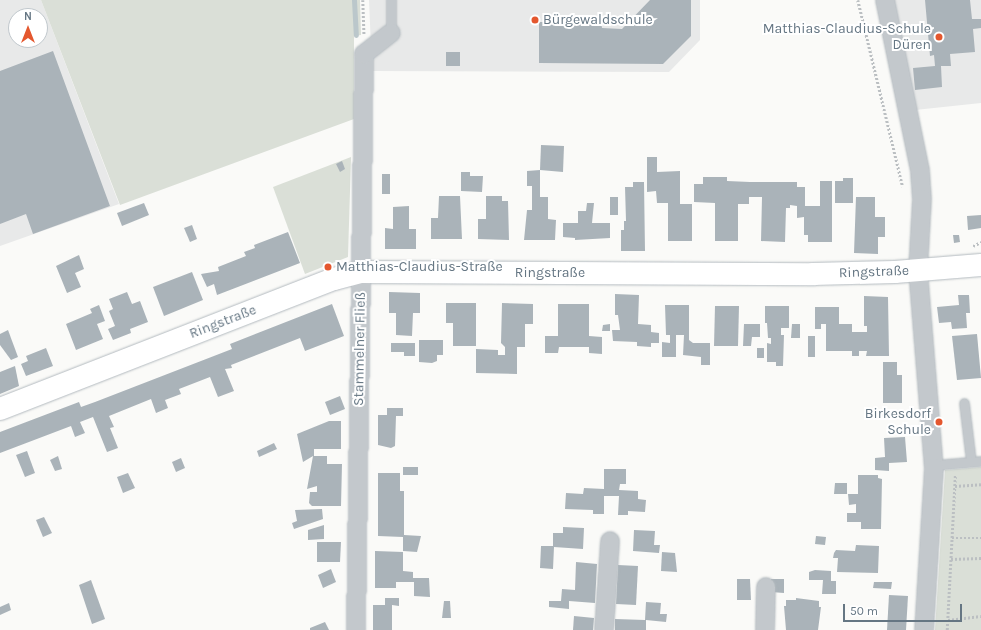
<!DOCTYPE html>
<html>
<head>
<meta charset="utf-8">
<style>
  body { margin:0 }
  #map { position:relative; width:981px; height:630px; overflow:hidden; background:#fafaf8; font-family:Karla,sans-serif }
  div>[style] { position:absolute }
  .built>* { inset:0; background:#e8e9e9 }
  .green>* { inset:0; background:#dadfd7 }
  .stream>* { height:5px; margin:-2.5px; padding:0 2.5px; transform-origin:2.5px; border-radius:2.5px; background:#bbc7cb }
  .building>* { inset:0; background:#aab3b9 }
  .path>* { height:2.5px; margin-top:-1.25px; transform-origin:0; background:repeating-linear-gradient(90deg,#bbbfc2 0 2px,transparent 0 4px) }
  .roads { filter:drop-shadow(0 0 1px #b3babf) drop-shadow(0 0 1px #b3babf) }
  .service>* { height:9px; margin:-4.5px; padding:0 4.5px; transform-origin:4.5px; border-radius:4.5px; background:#c3c8cc }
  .minor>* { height:18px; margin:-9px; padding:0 9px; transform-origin:9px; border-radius:9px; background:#c3c8cc }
  .secondary>* { height:22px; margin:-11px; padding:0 11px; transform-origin:11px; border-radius:11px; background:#fff }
  .dots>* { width:11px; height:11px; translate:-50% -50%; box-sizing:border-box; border:2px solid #fff; border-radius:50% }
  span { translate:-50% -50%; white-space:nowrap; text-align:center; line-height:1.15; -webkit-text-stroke:4px #fff; paint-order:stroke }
  .poi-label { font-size:14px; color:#657683 }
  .left { translate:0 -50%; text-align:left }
  .right { translate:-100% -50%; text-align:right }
  .street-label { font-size:14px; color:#657683 }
  .north { position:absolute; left:8px; top:8px; width:40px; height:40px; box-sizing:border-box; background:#fff; border:1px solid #c1c8cd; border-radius:50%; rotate:0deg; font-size:11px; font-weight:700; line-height:16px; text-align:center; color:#657683 }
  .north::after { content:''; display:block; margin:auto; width:14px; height:18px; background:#e4572e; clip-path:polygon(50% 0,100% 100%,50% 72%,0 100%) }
  .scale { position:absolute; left:843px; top:604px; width:119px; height:18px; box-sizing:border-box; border:2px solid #657683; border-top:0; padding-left:5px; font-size:12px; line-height:14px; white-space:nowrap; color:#657683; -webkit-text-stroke:3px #fff; paint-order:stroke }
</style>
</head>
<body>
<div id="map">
  <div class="built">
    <div style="clip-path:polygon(evenodd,0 0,41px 0,119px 204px,0 246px,0 0,16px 16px,40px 16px,40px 40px,16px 40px,16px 16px)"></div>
    <div style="clip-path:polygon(369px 0,700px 0,700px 40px,669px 72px,372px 71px)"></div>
    <div style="clip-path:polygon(888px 0,981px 0,981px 103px,915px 110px)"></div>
  </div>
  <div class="green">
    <div style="clip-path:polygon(41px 0,360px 0,361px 35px,354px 36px,354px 119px,120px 205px)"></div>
    <div style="clip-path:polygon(351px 157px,348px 257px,305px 274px,273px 187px)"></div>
    <div style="clip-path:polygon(981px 467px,981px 630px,935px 630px,945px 470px)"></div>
  </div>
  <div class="stream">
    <div style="left:354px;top:0;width:35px;rotate:87deg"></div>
  </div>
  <div class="building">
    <div style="clip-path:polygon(650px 0,691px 0,691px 36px,663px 64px,539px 63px,539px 22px,601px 22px,602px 28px,622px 29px)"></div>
    <div style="clip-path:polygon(925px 0,970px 0,972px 19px,981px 19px,981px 28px,973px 29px,975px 52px,950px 54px,951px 66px,941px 66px,942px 87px,915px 90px,913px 68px,935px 66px,934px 55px,930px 56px)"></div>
    <div style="clip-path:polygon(53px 51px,110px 206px,33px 234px,26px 214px,0 224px,0 71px)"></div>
    <div style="clip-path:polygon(446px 52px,460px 52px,460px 66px,446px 66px)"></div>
    <div style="clip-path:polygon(541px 145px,564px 146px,563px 172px,540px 170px)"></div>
    <div style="clip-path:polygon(647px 157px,657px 157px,657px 172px,680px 171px,680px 204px,692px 204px,692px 241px,668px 241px,668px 203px,657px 203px,656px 191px,647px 192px)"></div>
    <div style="clip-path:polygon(342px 161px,345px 169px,340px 172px,336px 164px)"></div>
    <div style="clip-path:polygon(540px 170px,540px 197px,548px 197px,548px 219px,556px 220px,555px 240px,524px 240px,527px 210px,532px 210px,532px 186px,527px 186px,527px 171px)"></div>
    <div style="clip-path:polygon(461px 172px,470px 172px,470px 176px,483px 176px,482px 192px,461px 191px)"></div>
    <div style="clip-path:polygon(382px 174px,390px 174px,390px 194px,382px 194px)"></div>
    <div style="clip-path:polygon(703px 177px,727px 177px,727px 181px,750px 182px,797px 182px,797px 187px,805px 187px,805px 206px,820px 206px,820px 181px,832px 181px,832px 242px,808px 242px,808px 235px,804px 235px,804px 217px,797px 218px,797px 206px,790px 205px,790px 208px,786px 208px,785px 242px,761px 241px,762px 197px,749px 197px,749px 204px,738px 204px,738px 241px,715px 241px,715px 203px,694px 202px,694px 184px,703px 184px)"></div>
    <div style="clip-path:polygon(843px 178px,853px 178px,853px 203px,835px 203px,835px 181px,843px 181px)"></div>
    <div style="clip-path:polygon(633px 182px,644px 182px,645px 251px,621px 251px,621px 230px,624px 230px,624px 221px,626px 221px,625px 187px,633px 187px)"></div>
    <div style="clip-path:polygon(439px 196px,460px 196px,462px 239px,431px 239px,431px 218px,438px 218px)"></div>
    <div style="clip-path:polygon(486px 196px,502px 196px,502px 201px,508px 201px,509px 240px,478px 239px,478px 219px,486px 219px)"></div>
    <div style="clip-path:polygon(610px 197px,618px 197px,618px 215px,610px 215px)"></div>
    <div style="clip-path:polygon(856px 197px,875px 197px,875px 217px,885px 217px,885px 237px,878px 237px,878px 254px,854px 253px)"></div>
    <div style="clip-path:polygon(144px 203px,149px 215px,122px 226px,117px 213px)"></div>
    <div style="clip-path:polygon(587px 203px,594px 203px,592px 223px,610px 223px,610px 238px,575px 240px,575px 238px,563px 237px,563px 223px,578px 223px,578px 211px,586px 211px)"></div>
    <div style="clip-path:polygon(409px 206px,409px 229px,416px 229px,416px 249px,385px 249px,385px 228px,393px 229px,393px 207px)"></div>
    <div style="clip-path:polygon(981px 215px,981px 228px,968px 230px,967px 216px)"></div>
    <div style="clip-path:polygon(192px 225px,197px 239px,190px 242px,184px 228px)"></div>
    <div style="clip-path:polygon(288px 232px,300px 263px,217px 295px,214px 284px,207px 287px,201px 274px,219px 271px,218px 267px,246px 256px,244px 252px,255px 248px,254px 245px)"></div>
    <div style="clip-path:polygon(953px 235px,959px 235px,960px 242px,954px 243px)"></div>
    <div style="clip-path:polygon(79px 255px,84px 269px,75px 273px,81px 287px,67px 293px,56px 266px)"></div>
    <div style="clip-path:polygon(192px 272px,203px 300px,164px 316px,153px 287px)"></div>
    <div style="clip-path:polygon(127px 292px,132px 304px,140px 301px,148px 322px,130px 329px,131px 333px,113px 340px,108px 329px,115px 326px,109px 311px,113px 309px,109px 299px)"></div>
    <div style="clip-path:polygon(389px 292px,420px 293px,420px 313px,413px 313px,412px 336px,396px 335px,396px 313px,389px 313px)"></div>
    <div style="clip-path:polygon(615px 294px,639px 295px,638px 324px,651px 325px,651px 332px,659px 333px,659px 343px,651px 343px,651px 347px,637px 346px,637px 342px,613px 341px,612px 330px,620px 330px,618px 315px,615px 315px)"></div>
    <div style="clip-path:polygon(958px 295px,969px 295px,970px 313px,966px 313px,967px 328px,952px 329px,951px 322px,939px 323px,937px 307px,959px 305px)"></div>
    <div style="clip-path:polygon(864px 296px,888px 297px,889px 356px,866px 356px,867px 351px,859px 351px,859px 356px,852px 356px,852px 351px,826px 351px,826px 324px,821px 324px,821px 329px,815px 329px,815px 307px,839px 307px,839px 324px,852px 324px,852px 332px,867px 332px,867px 326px,864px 326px)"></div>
    <div style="clip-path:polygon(446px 303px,476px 303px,476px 346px,453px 346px,453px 323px,446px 323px)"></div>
    <div style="clip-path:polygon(502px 303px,533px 304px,533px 324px,525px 324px,525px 347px,517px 347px,517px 374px,476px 373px,476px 349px,498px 350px,498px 355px,505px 355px,505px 347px,501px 343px)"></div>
    <div style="clip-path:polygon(332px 304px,344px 336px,305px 351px,300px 338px,231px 365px,232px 368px,225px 369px,234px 391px,218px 397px,210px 377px,179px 389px,181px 394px,165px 400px,168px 408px,156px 413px,151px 399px,109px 416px,114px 427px,110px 428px,118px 448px,107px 452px,93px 417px,80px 422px,85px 433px,75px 437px,71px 426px,0 453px,0 432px,79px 402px,81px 407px,95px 402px,232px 349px,230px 344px)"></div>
    <div style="clip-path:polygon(558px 304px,589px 304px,589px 336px,602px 337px,602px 354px,589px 353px,589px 347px,559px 347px,558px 353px,545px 353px,545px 336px,558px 336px)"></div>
    <div style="clip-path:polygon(99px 305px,105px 321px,97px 324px,103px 339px,76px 350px,66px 324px,92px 313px,90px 309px)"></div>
    <div style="clip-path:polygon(665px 305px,689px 305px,689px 340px,693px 343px,710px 343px,710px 365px,701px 365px,701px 357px,683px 355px,684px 335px,676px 335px,676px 357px,662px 357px,662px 342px,670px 343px,670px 335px,666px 335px)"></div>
    <div style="clip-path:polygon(715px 306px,739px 306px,738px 346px,714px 346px)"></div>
    <div style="clip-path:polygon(765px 306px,789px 306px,789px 328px,781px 328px,781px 335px,784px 335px,783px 366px,776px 366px,776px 362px,767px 362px,767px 343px,771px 344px,771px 338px,768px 338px,767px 323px,765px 323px)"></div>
    <div style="clip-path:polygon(610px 324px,610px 331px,602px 331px,603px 325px)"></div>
    <div style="clip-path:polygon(744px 324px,760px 324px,760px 337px,752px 337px,751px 346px,743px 346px)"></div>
    <div style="clip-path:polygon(792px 324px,800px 324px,800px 338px,791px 338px)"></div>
    <div style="clip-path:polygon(8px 330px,18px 357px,11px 360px,0 345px,0 334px)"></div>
    <div style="clip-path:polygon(977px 334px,981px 378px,957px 380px,952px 336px)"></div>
    <div style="clip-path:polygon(808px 336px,815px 336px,815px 357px,808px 357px)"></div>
    <div style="clip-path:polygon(419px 340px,443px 340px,443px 355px,437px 355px,437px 361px,432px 363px,419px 362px)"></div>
    <div style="clip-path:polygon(391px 343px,415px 343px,415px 356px,404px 356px,404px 352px,391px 352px)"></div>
    <div style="clip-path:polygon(46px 348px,53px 366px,26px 376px,21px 364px,28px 361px,26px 356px)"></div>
    <div style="clip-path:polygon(757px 348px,764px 348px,764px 358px,757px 358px)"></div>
    <div style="clip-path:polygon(883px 362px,897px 362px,897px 375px,902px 375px,902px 403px,883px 403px)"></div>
    <div style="clip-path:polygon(15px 366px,19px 386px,0 394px,0 372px)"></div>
    <div style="clip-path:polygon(340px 396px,345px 409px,330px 415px,325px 402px)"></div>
    <div style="clip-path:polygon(387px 408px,403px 408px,403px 416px,396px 416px,395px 446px,391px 448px,378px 445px,378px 415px,387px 415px)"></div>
    <div style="clip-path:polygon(876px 410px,893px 411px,894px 417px,875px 416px)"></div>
    <div style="clip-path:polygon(329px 421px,341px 421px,341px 449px,314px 449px,314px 456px,327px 456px,327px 464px,342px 464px,341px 506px,312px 506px,309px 503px,310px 492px,317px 492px,317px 486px,307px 489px,313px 456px,303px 462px,297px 434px)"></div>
    <div style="clip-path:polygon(905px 437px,907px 462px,889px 463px,889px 471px,875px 470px,875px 458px,885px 457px,884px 438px)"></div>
    <div style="clip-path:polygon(274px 443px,277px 449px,259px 457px,257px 451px)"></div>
    <div style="clip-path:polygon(27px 451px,35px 473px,25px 477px,16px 455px)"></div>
    <div style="clip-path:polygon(58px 456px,62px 469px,55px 471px,50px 460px)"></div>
    <div style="clip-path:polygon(181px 458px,185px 468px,176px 472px,172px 462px)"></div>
    <div style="clip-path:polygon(403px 467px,418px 467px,418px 475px,403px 475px)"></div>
    <div style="clip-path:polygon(604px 469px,626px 469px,626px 484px,620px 484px,619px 490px,638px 491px,638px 499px,646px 500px,645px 512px,628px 511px,628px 515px,618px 515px,619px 496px,604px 496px,604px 514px,593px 514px,593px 510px,565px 509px,566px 493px,583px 494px,584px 488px,604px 489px)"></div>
    <div style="clip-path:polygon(128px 473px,135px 488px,123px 493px,117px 477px)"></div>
    <div style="clip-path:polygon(378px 473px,400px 473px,400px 491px,404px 491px,404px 535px,421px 536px,417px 552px,403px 551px,403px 537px,378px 536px)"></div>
    <div style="clip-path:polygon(858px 475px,878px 475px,878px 478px,882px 479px,881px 529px,861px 529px,861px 522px,847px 522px,847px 513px,856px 513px,856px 504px,849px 505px,848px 494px,858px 494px)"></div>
    <div style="clip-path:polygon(835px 483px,847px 483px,847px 494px,834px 494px)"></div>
    <div style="clip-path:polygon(322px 509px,323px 519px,294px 529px,292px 523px,297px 521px,295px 510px)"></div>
    <div style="clip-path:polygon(44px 517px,52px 533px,43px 537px,36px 520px)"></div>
    <div style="clip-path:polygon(324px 525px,324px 539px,308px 540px,308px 530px)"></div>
    <div style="clip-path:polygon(563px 527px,584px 528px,583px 549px,554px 547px,553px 569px,540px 568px,541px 546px,553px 546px,553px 533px,563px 533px)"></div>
    <div style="clip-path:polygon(634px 530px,655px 531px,654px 545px,660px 545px,659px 553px,633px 551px)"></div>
    <div style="clip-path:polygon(816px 536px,826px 537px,825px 545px,815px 544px)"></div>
    <div style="clip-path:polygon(317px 542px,341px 542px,340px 562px,317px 562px)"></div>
    <div style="clip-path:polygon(856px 545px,879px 546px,878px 573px,837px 572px,838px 558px,833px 558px,834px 553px,836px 550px,855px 551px)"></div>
    <div style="clip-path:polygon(375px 551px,403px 552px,403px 571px,413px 572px,413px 578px,429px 578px,430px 597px,414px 596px,414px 582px,396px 582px,396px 588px,375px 588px)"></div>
    <div style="clip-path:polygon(662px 552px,675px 553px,677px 572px,661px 571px)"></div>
    <div style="clip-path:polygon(576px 562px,597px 564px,595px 603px,569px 601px,569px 609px,549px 607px,549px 601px,561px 601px,562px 589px,575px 590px)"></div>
    <div style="clip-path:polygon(618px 565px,638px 566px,636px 605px,616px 604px)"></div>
    <div style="clip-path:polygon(331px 569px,336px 582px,323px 588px,318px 575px)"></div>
    <div style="clip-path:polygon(815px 570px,831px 571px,831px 581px,836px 581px,836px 594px,822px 594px,823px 580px,809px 580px,809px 572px)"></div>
    <div style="clip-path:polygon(737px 579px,750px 579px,751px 600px,737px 600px)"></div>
    <div style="clip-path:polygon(771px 579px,784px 579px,784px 593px,771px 592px)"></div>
    <div style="clip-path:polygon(91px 580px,105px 619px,92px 624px,79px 585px)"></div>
    <div style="clip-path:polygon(874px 582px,892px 582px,891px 589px,873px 588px)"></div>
    <div style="clip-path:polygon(889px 595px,908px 596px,906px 630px,887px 630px)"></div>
    <div style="clip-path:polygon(385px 598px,399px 598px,399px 606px,392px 605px,392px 630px,373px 630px,373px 605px,385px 605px)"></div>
    <div style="clip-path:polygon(796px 598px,819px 601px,819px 607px,821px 607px,818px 630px,786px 630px,784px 606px,786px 606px,786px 600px,796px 600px)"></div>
    <div style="clip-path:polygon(444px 601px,450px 601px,451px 618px,442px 618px)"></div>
    <div style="clip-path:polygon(646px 602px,661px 603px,660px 614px,667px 614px,666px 622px,646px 620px,646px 630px,615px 630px,615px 619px,645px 620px)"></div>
    <div style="clip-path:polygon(9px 603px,11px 610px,0 615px,0 607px)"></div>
    <div style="clip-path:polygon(574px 616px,594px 618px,593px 630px,573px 630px)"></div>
    <div style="clip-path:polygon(325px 622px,329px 630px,310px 630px,310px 628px)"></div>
  </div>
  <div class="path">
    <div style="left:363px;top:0;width:34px;rotate:88deg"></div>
    <div style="left:858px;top:0;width:192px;rotate:76.5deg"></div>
    <div style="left:973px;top:246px;width:9px;rotate:-27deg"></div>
    <div style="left:955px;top:486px;width:26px;rotate:-4deg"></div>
    <div style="left:952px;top:538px;width:29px"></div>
    <div style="left:951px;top:559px;width:30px;rotate:-2deg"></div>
    <div style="left:948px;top:620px;width:33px;rotate:-7deg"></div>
    <div style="left:947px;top:630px;width:155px;rotate:-87deg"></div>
  </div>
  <div class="roads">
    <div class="service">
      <div style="left:391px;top:33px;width:33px;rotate:-90deg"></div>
      <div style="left:964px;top:403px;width:59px;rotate:83.2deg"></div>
      <div style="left:934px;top:465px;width:47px;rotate:-4.9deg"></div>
    </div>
    <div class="minor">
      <div style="left:885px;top:0;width:175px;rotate:78.4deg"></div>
      <div style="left:920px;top:171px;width:28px;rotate:86deg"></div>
      <div style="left:922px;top:199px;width:71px;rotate:93.2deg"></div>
      <div style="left:918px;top:270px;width:199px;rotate:85.4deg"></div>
      <div style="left:934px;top:468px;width:162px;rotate:93.5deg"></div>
      <div style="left:356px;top:630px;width:576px;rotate:-89.2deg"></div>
      <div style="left:364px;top:54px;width:34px;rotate:-38deg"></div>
      <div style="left:604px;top:630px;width:89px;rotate:-86.1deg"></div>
      <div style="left:765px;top:630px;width:43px;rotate:-88.7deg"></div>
    </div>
    <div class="secondary">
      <div style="left:0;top:409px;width:358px;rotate:-21.3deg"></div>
      <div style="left:334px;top:279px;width:28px;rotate:-15deg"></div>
      <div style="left:361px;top:272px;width:452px;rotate:0.3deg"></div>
      <div style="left:813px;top:274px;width:82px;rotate:-1.4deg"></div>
      <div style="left:895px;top:272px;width:86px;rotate:-4.7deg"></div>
    </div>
  </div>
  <div class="dots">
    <div style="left:535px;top:20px;background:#e4572e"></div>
    <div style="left:939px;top:37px;background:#e4572e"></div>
    <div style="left:328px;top:267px;background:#e4572e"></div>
    <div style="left:939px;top:422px;background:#e4572e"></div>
  </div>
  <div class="poi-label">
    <span class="left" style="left:543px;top:20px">Bürgewaldschule</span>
    <span class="right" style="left:931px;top:37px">Matthias-Claudius-Schule<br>Düren</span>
    <span class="left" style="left:336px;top:267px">Matthias-Claudius-Straße</span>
    <span class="right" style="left:931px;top:422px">Birkesdorf<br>Schule</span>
  </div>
  <div class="street-label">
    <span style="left:874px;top:272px;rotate:-2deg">Ringstraße</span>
    <span style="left:550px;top:273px">Ringstraße</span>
    <span style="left:223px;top:322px;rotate:-21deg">Ringstraße</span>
    <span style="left:360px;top:349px;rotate:-89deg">Stammelner Fließ</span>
  </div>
  <div class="north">N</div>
  <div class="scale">50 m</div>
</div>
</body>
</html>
